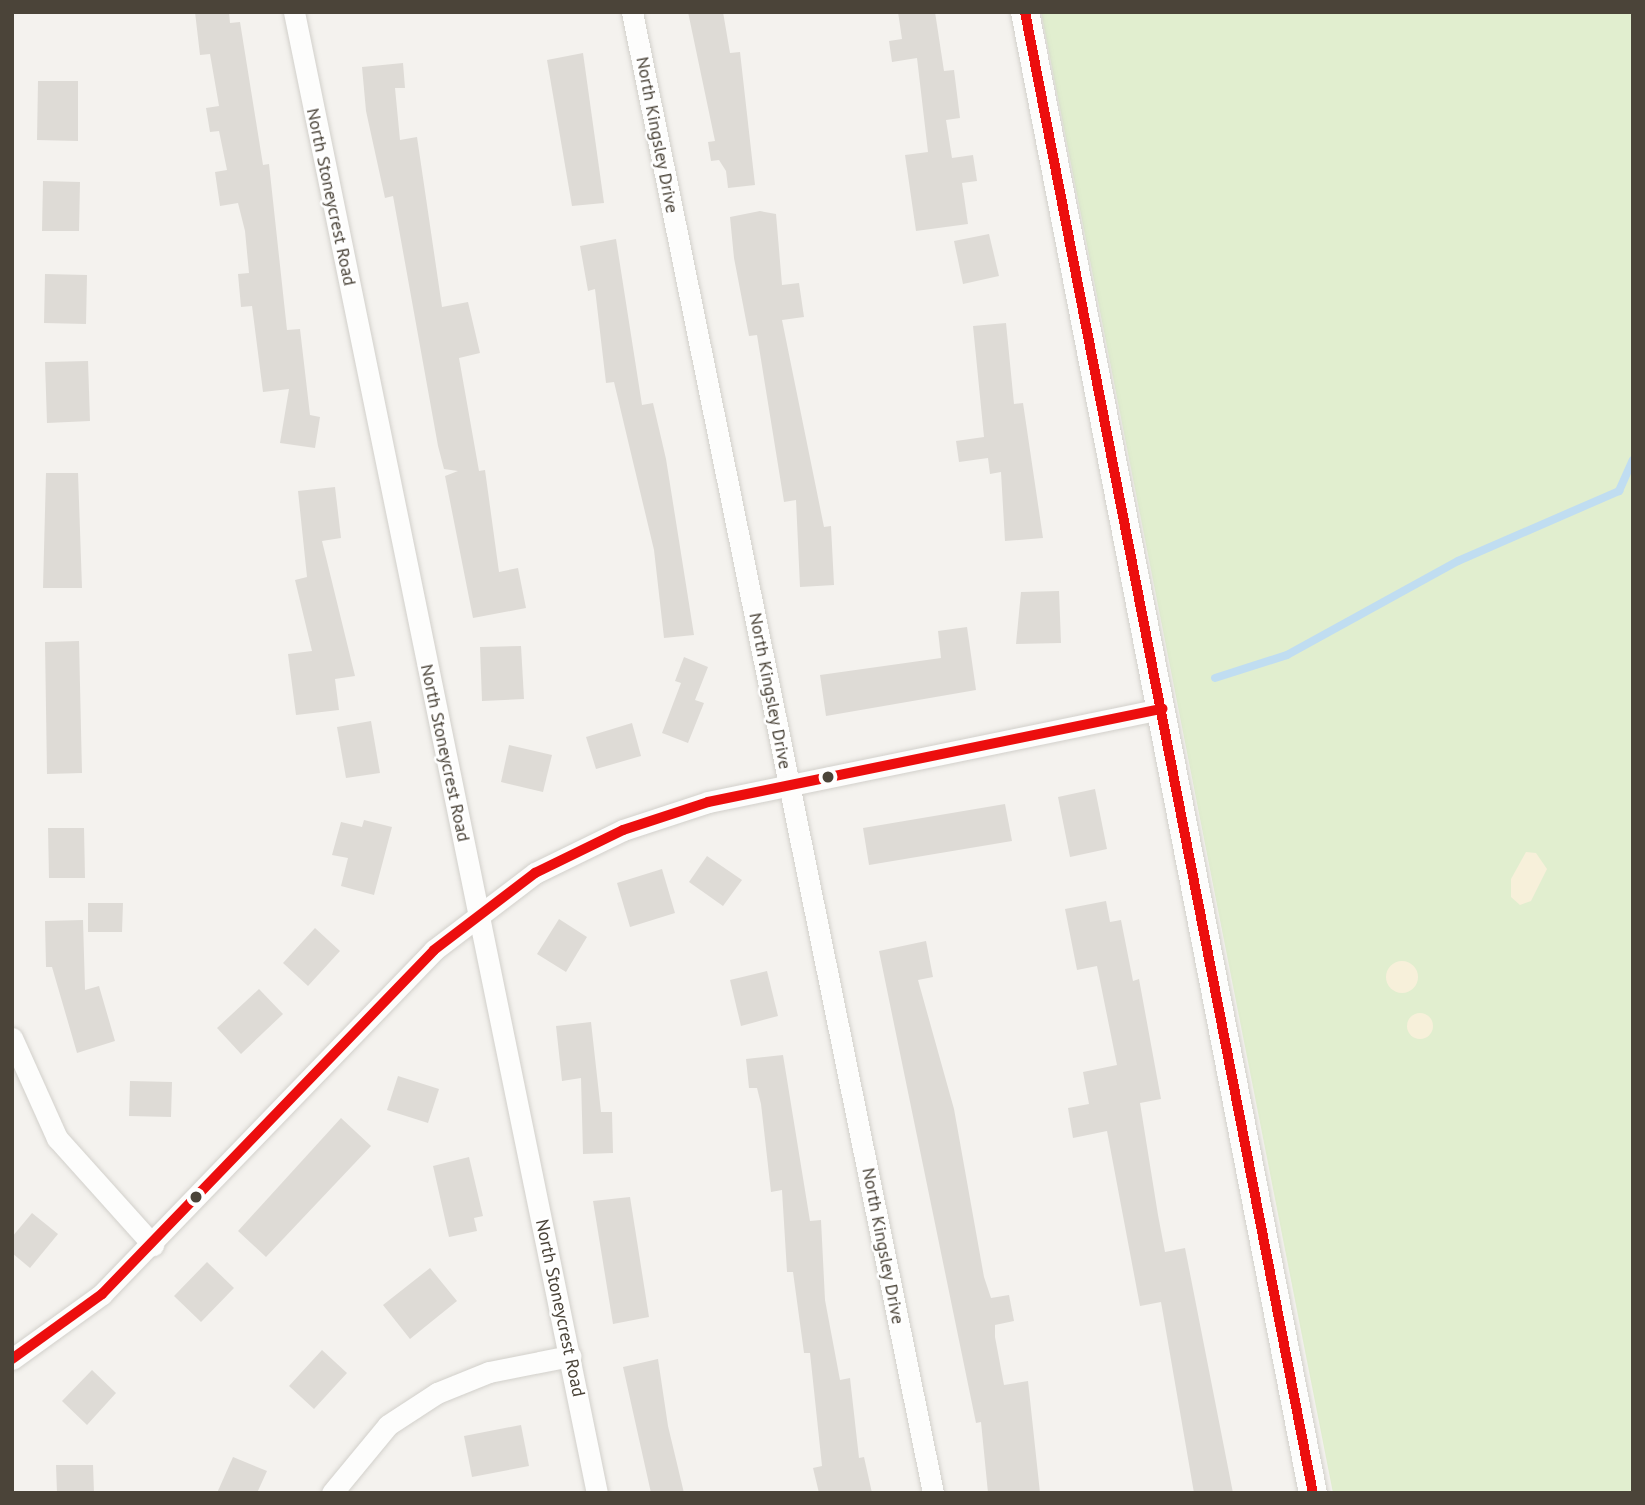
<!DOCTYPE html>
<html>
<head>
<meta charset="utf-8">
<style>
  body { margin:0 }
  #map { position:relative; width:1645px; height:1505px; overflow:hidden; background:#f4f2ee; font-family:"PT Sans",sans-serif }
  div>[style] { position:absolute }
  .green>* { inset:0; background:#e1eecf }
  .sand>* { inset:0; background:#f7f0da }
  .round { border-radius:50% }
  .stream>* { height:8px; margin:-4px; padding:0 4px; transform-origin:4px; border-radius:4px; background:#c0ddf1 }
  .building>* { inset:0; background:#dedbd6 }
  .roads { filter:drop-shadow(0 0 2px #d2d0cb) drop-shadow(0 0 2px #d2d0cb) }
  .minor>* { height:21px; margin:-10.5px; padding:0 10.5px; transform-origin:10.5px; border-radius:10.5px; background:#fdfdfc }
  .tertiary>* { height:28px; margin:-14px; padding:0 14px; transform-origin:14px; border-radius:14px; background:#fdfdfc }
  .bus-1>* { height:10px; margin:-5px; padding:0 5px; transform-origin:5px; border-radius:5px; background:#ec0e0e }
  .dots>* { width:19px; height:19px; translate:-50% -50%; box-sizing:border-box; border:4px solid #fff; border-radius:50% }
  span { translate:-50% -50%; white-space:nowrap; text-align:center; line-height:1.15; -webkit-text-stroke:5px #fff; paint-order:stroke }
  .street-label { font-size:18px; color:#4b4439 }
  .frame { position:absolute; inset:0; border:14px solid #4b4439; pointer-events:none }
</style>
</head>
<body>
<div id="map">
  <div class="green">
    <div style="clip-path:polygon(1041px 12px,1633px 12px,1633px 1493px,1333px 1493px)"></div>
  </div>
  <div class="sand">
    <div style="clip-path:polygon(1526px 852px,1536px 853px,1547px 869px,1531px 901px,1520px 905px,1511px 897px,1511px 879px)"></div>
    <div class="round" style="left:1386px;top:961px;width:32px;height:32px"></div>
    <div class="round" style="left:1407px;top:1013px;width:26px;height:26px"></div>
  </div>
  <div class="stream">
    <div style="left:1215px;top:678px;width:76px;rotate:-17.7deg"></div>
    <div style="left:1287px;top:655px;width:195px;rotate:-28.8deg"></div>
    <div style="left:1458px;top:561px;width:176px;rotate:-23.5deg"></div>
    <div style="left:1619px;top:491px;width:34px;rotate:-66deg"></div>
  </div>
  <div class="building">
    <div style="clip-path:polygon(195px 12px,229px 12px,230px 23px,240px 22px,263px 165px,269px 164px,287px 330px,300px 329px,310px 415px,320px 417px,315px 448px,280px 443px,289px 389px,263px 392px,252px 306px,241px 307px,238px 274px,249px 273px,245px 231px,238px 203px,220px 206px,215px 172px,227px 170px,219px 131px,210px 132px,206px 108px,219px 106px,210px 54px,200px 55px)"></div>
    <div style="clip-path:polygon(688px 12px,723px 12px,730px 53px,740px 52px,755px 185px,728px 188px,726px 171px,719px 160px,711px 161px,708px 142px,715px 141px)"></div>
    <div style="clip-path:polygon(898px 12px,935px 12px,944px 71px,954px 70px,960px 118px,946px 120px,952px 158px,973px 155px,977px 181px,962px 183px,968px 224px,916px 231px,905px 155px,928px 152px,917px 58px,892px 62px,889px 41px,902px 39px)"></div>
    <div style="clip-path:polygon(583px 53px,604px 203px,572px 206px,547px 60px)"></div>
    <div style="clip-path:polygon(403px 63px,405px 88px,395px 88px,400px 140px,417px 137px,442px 307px,468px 302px,480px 353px,459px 358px,479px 471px,485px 470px,499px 572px,518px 568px,526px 608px,473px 618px,445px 476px,458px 471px,444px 469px,438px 446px,393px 196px,385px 198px,366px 111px,362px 67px)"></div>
    <div style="clip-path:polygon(38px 81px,78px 81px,78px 141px,37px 140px)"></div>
    <div style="clip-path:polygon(43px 181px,80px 182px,79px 231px,42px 231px)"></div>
    <div style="clip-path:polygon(760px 211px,776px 214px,782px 285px,799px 283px,804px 317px,782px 320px,824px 527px,831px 526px,834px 585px,800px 587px,796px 500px,784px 502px,757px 335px,749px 336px,734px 258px,730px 217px)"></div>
    <div style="clip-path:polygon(989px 234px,999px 276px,963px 284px,954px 241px)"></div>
    <div style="clip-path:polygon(616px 239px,642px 405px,653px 403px,666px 459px,694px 635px,664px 638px,654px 550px,614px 382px,606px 383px,595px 289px,588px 291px,580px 246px)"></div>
    <div style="clip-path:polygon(45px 274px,87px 275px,86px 324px,44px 323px)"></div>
    <div style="clip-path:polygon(1006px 323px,1014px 404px,1023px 403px,1043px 538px,1005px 541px,1001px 472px,990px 474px,988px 458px,959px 462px,956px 441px,984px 437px,973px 326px)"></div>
    <div style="clip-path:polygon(88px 361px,90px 421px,47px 423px,45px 362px)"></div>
    <div style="clip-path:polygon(46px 473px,78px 473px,82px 588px,43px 588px)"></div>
    <div style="clip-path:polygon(335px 487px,341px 538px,322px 541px,355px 676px,335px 679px,339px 710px,296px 715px,288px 654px,312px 651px,295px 580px,307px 577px,298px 491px)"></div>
    <div style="clip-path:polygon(1059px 591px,1061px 643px,1016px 644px,1021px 592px)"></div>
    <div style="clip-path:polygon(967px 627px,976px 690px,826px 716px,820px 675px,941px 658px,938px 631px)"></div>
    <div style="clip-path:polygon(79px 641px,82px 773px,47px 774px,45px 642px)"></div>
    <div style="clip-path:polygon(521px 646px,524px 699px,482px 701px,480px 647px)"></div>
    <div style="clip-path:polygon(684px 657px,708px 667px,695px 700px,704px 703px,688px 743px,662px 733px,681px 683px,675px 681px)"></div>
    <div style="clip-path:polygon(371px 721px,380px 773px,346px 778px,337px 727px)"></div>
    <div style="clip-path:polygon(632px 723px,641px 756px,596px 769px,586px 737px)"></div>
    <div style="clip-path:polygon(509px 745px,552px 755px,543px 792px,501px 782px)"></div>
    <div style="clip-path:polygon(1095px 789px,1107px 849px,1070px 857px,1058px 797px)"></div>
    <div style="clip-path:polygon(1005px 804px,1012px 841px,869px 865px,863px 828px)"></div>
    <div style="clip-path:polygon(364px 820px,392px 827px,374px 895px,341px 886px,348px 858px,332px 855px,341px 822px,362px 827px)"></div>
    <div style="clip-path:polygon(48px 828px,84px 828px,85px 878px,49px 878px)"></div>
    <div style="clip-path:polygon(707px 856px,742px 880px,723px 906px,689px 882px)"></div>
    <div style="clip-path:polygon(662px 869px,675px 913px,630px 927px,617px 883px)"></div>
    <div style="clip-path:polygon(1106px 901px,1110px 922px,1121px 920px,1133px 981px,1139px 979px,1161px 1099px,1140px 1103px,1158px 1215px,1165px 1252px,1185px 1248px,1233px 1493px,1194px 1493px,1161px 1302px,1140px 1306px,1107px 1131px,1073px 1138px,1068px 1108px,1089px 1104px,1083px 1072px,1117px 1065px,1097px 966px,1077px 970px,1065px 909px)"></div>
    <div style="clip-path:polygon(88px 903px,123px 903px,122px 932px,88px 932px)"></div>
    <div style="clip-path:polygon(559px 919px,587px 937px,566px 972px,537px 954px)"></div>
    <div style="clip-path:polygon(83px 920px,85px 990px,99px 986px,115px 1041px,77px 1053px,52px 967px,46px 967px,45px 921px)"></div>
    <div style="clip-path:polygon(315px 928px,340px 951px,308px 986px,283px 963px)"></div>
    <div style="clip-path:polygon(926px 941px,933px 977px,918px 980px,954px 1109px,984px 1277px,991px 1298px,1009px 1295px,1014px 1321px,995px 1325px,995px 1337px,1004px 1385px,1028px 1381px,1040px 1493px,988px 1493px,981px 1422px,976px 1423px,879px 951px)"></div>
    <div style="clip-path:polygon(767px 971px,778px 1016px,741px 1026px,730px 980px)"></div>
    <div style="clip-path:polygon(259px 989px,283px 1014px,241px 1054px,217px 1028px)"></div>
    <div style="clip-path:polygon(591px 1022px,601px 1112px,612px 1112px,613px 1153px,583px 1154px,581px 1078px,562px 1081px,556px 1026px)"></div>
    <div style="clip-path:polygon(783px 1055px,810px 1221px,821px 1220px,825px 1300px,840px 1380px,850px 1378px,859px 1458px,864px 1457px,872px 1493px,819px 1493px,813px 1468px,822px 1466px,810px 1353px,804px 1353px,793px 1272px,787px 1272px,782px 1190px,771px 1192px,761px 1104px,757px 1088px,749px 1088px,746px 1059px)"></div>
    <div style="clip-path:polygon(398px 1076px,439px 1089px,428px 1123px,387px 1110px)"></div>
    <div style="clip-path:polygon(130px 1081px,172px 1082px,171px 1117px,129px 1116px)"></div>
    <div style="clip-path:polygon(341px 1118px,371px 1146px,266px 1257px,238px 1231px)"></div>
    <div style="clip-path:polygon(469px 1157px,483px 1216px,474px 1218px,477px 1231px,449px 1237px,433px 1166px)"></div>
    <div style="clip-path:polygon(630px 1197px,649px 1317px,613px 1324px,593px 1201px)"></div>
    <div style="clip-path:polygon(32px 1213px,58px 1234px,30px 1268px,12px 1253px,12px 1237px)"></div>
    <div style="clip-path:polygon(207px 1262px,234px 1288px,201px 1322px,174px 1296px)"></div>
    <div style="clip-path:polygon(430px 1268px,457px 1301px,410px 1339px,383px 1305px)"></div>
    <div style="clip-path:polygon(322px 1350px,347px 1373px,314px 1409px,289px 1386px)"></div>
    <div style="clip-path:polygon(658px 1359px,668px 1426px,684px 1493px,651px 1493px,623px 1367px)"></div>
    <div style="clip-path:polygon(92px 1370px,116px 1393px,87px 1425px,62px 1401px)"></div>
    <div style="clip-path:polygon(521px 1425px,529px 1466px,472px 1477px,464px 1436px)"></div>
    <div style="clip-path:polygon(233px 1457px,267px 1471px,257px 1493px,217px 1493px)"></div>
    <div style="clip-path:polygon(56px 1465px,93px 1465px,94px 1493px,57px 1493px)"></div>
  </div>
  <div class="roads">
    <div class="minor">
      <div style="left:294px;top:12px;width:1512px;rotate:78.44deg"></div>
      <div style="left:632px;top:12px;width:1511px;rotate:78.51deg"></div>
      <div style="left:12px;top:1038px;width:110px;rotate:65.8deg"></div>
      <div style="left:57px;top:1138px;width:144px;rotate:48.1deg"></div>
      <div style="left:12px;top:1359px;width:111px;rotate:-35.8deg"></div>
      <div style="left:102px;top:1294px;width:478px;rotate:-46deg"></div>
      <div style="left:434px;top:950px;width:127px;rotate:-37.3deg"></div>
      <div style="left:535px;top:873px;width:98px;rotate:-26deg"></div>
      <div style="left:623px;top:830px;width:89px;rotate:-18.2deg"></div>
      <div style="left:708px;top:802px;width:464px;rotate:-11.6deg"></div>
      <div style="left:332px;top:1493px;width:88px;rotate:-50.5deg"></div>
      <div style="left:388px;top:1425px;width:59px;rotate:-33.1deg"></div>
      <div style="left:437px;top:1393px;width:56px;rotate:-22deg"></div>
      <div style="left:489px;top:1372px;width:83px;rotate:-11.2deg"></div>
    </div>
    <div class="tertiary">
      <div style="left:1025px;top:12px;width:1509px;rotate:79deg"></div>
    </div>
  </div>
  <div class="bus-1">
    <div style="left:1025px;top:12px;width:1509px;rotate:79deg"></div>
    <div style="left:12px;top:1359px;width:111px;rotate:-35.8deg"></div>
    <div style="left:102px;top:1294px;width:478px;rotate:-46deg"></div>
    <div style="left:434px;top:950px;width:127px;rotate:-37.3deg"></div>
    <div style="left:535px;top:873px;width:98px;rotate:-26deg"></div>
    <div style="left:623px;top:830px;width:89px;rotate:-18.2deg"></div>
    <div style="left:708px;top:802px;width:464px;rotate:-11.6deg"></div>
  </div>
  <div class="dots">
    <div style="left:828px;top:777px;background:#4b4439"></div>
    <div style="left:196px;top:1197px;background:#4b4439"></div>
  </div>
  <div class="street-label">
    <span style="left:657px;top:135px;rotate:79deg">North Kingsley Drive</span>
    <span style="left:331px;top:197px;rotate:78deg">North Stoneycrest Road</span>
    <span style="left:770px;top:691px;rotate:79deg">North Kingsley Drive</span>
    <span style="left:445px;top:753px;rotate:78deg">North Stoneycrest Road</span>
    <span style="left:883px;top:1246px;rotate:79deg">North Kingsley Drive</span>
    <span style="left:560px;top:1308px;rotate:78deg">North Stoneycrest Road</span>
  </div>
  <div class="frame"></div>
</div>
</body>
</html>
